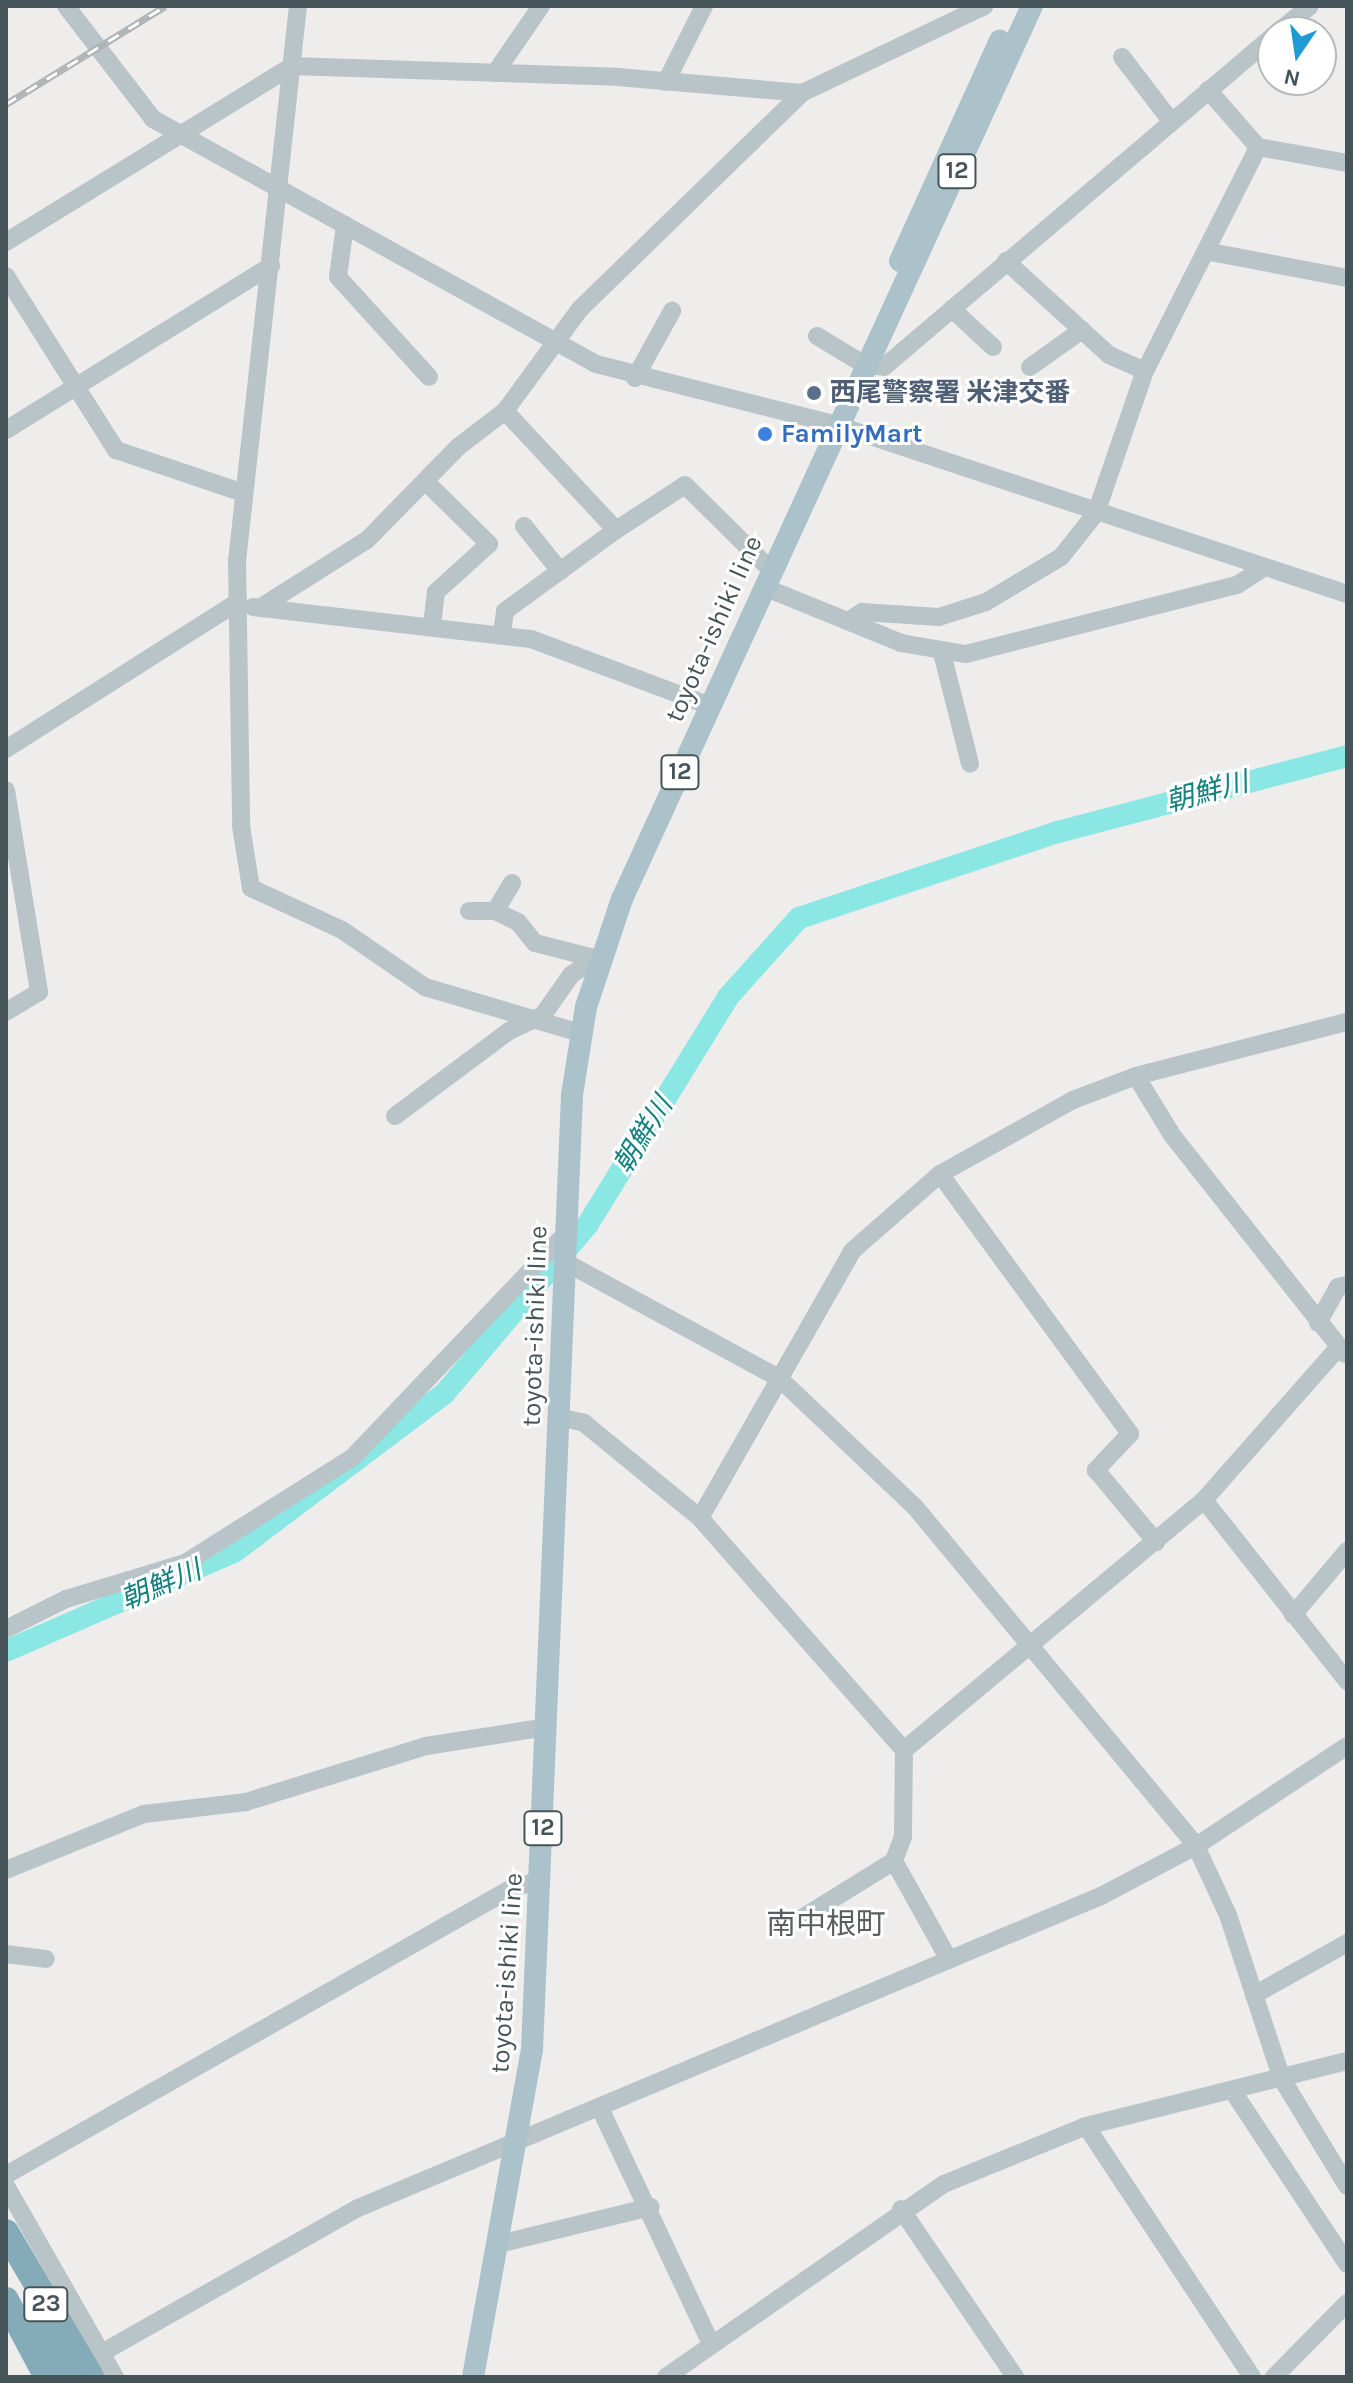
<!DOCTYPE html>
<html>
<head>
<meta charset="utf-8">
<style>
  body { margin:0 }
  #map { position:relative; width:1353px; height:2383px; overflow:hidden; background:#efecec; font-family:Karla,"Noto Sans JP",sans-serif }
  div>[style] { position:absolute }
  .river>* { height:22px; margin:-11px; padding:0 11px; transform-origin:11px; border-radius:11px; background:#8ae7e4 }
  .minor>* { height:18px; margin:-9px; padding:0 9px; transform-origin:9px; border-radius:9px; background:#b8c4c8 }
  .major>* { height:22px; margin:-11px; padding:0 11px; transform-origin:11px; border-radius:11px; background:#acc2ca }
  .highway>* { height:26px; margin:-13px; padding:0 13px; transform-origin:13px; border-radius:13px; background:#85abb9 }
  .rail>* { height:7px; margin-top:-3.5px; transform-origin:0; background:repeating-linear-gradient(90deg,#fff 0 12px,#aeb3b6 0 24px); box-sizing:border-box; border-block:2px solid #aeb3b6 }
  .dots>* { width:22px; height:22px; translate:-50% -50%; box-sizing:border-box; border:4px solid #fff; border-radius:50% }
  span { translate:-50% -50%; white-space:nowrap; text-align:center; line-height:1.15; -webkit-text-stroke:6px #fff; paint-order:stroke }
  .shield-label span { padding:2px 6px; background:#fff; border:2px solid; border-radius:6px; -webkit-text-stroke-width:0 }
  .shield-label { font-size:24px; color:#455458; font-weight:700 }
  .service-label { font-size:26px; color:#4e5e75; font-weight:700 }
  .left { translate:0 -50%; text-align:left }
  .shop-label { font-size:26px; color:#366cbe; font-weight:700 }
  .street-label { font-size:26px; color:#455458 }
  .water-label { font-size:28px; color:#13827e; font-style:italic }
  .quarter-label { font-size:30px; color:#595e60 }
  .frame { position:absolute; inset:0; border:8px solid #455458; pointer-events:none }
  .north { position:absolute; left:1257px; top:16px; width:80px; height:80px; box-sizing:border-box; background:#fff; border:2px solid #b5bbbc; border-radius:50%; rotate:193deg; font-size:22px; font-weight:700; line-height:32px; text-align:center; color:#455458 }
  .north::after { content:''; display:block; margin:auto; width:28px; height:36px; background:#219ad3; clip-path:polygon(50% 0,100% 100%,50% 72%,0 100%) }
</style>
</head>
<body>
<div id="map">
  <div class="river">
    <div style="left:6px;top:1651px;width:249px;rotate:-23.5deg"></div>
    <div style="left:234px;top:1552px;width:263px;rotate:-37deg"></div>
    <div style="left:444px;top:1394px;width:223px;rotate:-49.7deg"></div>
    <div style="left:588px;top:1224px;width:267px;rotate:-58.3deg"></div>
    <div style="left:728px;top:997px;width:106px;rotate:-48.1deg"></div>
    <div style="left:799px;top:918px;width:273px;rotate:-18.4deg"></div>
    <div style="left:1058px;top:832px;width:299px;rotate:-14.7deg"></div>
  </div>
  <div class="minor">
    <div style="left:66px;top:6px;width:143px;rotate:52.4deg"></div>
    <div style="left:153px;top:119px;width:506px;rotate:28.94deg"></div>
    <div style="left:596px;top:364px;width:249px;rotate:14.2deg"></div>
    <div style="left:837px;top:425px;width:537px;rotate:18.33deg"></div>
    <div style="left:298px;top:6px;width:558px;rotate:96.27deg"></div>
    <div style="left:237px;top:561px;width:265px;rotate:89.1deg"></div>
    <div style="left:241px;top:826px;width:63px;rotate:80.8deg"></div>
    <div style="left:251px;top:888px;width:100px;rotate:24.8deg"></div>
    <div style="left:342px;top:930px;width:101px;rotate:34.5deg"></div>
    <div style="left:425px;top:987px;width:162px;rotate:16.5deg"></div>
    <div style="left:1278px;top:32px;width:41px;rotate:-39.1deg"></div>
    <div style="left:1122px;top:57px;width:81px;rotate:52.6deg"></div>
    <div style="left:495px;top:73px;width:81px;rotate:-55.5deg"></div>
    <div style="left:666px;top:82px;width:85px;rotate:-63.4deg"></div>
    <div style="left:1208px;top:90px;width:76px;rotate:48.7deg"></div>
    <div style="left:1258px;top:147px;width:90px;rotate:10.2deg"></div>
    <div style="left:345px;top:225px;width:52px;rotate:97.7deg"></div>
    <div style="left:338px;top:277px;width:135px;rotate:47.7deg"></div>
    <div style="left:6px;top:242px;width:336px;rotate:-31.6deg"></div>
    <div style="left:292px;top:66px;width:325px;rotate:1.9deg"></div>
    <div style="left:617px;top:77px;width:186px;rotate:4.9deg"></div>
    <div style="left:1210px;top:252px;width:139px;rotate:10.7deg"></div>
    <div style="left:1006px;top:261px;width:139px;rotate:42.4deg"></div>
    <div style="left:1109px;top:355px;width:39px;rotate:24deg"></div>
    <div style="left:6px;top:276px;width:206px;rotate:57.7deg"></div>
    <div style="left:116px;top:450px;width:132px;rotate:18.6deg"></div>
    <div style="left:952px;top:309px;width:56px;rotate:42.8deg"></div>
    <div style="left:817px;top:336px;width:54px;rotate:31.3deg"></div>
    <div style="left:863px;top:364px;width:21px;rotate:8deg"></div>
    <div style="left:884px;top:367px;width:511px;rotate:-40.39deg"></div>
    <div style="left:1030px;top:367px;width:64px;rotate:-35.4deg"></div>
    <div style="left:635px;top:378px;width:77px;rotate:-61.1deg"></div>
    <div style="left:6px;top:430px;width:312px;rotate:-31.8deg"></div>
    <div style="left:425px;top:481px;width:90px;rotate:44.5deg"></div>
    <div style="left:489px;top:544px;width:72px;rotate:137.8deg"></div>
    <div style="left:436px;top:592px;width:32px;rotate:97deg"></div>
    <div style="left:524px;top:526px;width:58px;rotate:51.3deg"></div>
    <div style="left:616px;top:530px;width:82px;rotate:-33.1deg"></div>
    <div style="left:685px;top:485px;width:121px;rotate:44.7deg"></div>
    <div style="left:764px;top:587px;width:148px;rotate:22.2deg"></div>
    <div style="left:901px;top:643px;width:66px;rotate:9.6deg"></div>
    <div style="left:966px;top:654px;width:280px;rotate:-14.3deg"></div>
    <div style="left:1237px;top:585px;width:30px;rotate:-33deg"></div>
    <div style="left:253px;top:607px;width:280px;rotate:6.6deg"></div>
    <div style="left:531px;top:639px;width:191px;rotate:20.5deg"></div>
    <div style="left:261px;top:607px;width:125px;rotate:-32.3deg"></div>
    <div style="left:367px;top:540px;width:130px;rotate:-45.6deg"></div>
    <div style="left:458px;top:447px;width:59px;rotate:-37.5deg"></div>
    <div style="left:505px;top:411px;width:127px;rotate:-53.7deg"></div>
    <div style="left:580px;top:309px;width:310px;rotate:-44.2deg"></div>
    <div style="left:802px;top:93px;width:202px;rotate:-25.5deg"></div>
    <div style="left:848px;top:621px;width:17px;rotate:-33deg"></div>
    <div style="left:862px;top:612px;width:77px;rotate:3.7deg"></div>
    <div style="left:939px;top:617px;width:49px;rotate:-17.7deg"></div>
    <div style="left:986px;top:602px;width:87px;rotate:-31deg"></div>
    <div style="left:1061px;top:557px;width:56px;rotate:-51.5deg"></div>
    <div style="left:1096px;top:513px;width:150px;rotate:-71deg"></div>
    <div style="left:1145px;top:371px;width:251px;rotate:-63.2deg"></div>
    <div style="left:502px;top:633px;width:22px;rotate:-82deg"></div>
    <div style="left:505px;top:611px;width:137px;rotate:-36.1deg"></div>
    <div style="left:616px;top:530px;width:163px;rotate:-133deg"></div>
    <div style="left:942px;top:653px;width:114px;rotate:75.8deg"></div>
    <div style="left:6px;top:749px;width:275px;rotate:-32.4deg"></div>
    <div style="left:6px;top:790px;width:205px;rotate:80.7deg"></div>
    <div style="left:39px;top:992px;width:39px;rotate:149deg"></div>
    <div style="left:512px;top:883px;width:33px;rotate:121deg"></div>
    <div style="left:495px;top:911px;width:25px;rotate:26deg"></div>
    <div style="left:518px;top:922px;width:27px;rotate:51deg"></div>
    <div style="left:535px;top:943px;width:61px;rotate:14.3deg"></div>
    <div style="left:469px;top:911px;width:26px"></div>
    <div style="left:1136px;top:1076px;width:69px;rotate:58.6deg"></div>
    <div style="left:1172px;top:1135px;width:279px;rotate:51.7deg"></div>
    <div style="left:395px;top:1116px;width:142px;rotate:-36.7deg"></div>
    <div style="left:509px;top:1031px;width:38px;rotate:-25deg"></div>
    <div style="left:543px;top:1015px;width:49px;rotate:-55deg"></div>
    <div style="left:571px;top:975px;width:35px;rotate:-35deg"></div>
    <div style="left:940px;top:1174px;width:322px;rotate:53.8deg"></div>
    <div style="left:1130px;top:1434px;width:50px;rotate:133.4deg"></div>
    <div style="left:1096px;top:1470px;width:94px;rotate:50.2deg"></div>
    <div style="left:565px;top:1262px;width:243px;rotate:28.5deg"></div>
    <div style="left:779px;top:1378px;width:187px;rotate:43.5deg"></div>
    <div style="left:915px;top:1507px;width:440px;rotate:50.3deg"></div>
    <div style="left:1196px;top:1846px;width:76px;rotate:65.1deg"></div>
    <div style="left:1228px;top:1915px;width:173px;rotate:71.8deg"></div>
    <div style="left:1282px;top:2079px;width:125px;rotate:58.7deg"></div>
    <div style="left:1318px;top:1323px;width:41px;rotate:-60.9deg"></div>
    <div style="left:1338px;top:1287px;width:9px;rotate:-13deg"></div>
    <div style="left:559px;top:1417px;width:26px;rotate:13deg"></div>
    <div style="left:584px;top:1423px;width:150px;rotate:39.3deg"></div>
    <div style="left:700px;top:1518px;width:309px;rotate:48.7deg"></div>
    <div style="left:904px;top:1750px;width:87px;rotate:90.7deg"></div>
    <div style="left:903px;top:1837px;width:26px;rotate:111deg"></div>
    <div style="left:894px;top:1861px;width:118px;rotate:148.2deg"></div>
    <div style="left:1204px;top:1500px;width:231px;rotate:51.7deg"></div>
    <div style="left:700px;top:1518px;width:307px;rotate:-60.3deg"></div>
    <div style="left:852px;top:1251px;width:117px;rotate:-41.2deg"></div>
    <div style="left:940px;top:1174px;width:152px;rotate:-29.1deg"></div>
    <div style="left:1073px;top:1100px;width:67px;rotate:-20.9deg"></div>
    <div style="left:1136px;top:1076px;width:218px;rotate:-14.4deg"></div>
    <div style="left:1293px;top:1615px;width:84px;rotate:-49.8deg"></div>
    <div style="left:6px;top:1629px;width:67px;rotate:-26.6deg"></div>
    <div style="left:66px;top:1599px;width:124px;rotate:-16.8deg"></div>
    <div style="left:185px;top:1563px;width:199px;rotate:-32.2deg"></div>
    <div style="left:353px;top:1457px;width:311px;rotate:-46.4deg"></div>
    <div style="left:904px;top:1750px;width:391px;rotate:-39.8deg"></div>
    <div style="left:1204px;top:1500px;width:203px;rotate:-48.6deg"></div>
    <div style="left:894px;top:1861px;width:113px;rotate:60.9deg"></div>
    <div style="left:6px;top:1870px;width:149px;rotate:-22.1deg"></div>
    <div style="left:144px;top:1814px;width:103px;rotate:-6.7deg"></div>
    <div style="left:246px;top:1802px;width:189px;rotate:-17.3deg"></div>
    <div style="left:426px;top:1746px;width:123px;rotate:-8.9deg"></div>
    <div style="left:6px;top:1954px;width:40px;rotate:7.1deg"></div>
    <div style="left:1254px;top:1995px;width:107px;rotate:-29.2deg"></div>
    <div style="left:1232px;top:2090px;width:209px;rotate:56.5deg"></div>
    <div style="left:600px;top:2108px;width:261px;rotate:64.8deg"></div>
    <div style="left:1086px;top:2126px;width:301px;rotate:56.5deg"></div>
    <div style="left:6px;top:2175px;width:582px;rotate:-29.56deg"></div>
    <div style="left:512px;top:1888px;width:30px;rotate:-15deg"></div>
    <div style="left:6px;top:2186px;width:220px;rotate:60.3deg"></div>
    <div style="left:901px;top:2209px;width:203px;rotate:55.8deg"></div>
    <div style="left:499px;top:2244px;width:156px;rotate:-13.7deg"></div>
    <div style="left:75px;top:2368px;width:325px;rotate:-29.5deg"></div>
    <div style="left:358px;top:2208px;width:806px;rotate:-22.78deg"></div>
    <div style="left:1101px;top:1896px;width:107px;rotate:-27.8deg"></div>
    <div style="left:1196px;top:1846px;width:181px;rotate:-33.5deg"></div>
    <div style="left:666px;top:2377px;width:338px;rotate:-34.8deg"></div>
    <div style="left:944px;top:2184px;width:153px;rotate:-22.2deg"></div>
    <div style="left:1086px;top:2126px;width:269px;rotate:-14deg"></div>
    <div style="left:1274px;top:2377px;width:104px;rotate:-45.4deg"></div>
  </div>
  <div class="major">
    <div style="left:900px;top:261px;width:242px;rotate:-65.6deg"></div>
    <div style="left:473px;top:2377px;width:332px;rotate:-79.8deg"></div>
    <div style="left:532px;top:2050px;width:956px;rotate:-87.6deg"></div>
    <div style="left:572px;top:1095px;width:89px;rotate:-81deg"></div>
    <div style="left:586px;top:1007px;width:114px;rotate:-71.6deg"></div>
    <div style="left:622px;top:899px;width:983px;rotate:-65.34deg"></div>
  </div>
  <div class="highway">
    <div style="left:6px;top:2232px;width:168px;rotate:59.6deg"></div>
    <div style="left:6px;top:2300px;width:87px;rotate:62deg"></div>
    <div style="left:43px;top:2329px;width:54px;rotate:62.5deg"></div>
  </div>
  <div class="rail">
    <div style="left:6px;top:104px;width:187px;rotate:-31.6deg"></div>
  </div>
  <div class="dots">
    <div style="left:814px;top:393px;background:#5c6f8a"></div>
    <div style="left:765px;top:434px;background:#3f7fe0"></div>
  </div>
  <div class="shield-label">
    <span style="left:957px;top:171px">12</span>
    <span style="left:680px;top:772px">12</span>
    <span style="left:543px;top:1828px">12</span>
    <span style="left:46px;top:2304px">23</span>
  </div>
  <div class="service-label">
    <span class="left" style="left:830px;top:393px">西尾警察署 米津交番</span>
  </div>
  <div class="shop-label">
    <span class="left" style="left:781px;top:434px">FamilyMart</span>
  </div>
  <div class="street-label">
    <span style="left:714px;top:629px;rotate:-66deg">toyota-ishiki line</span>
    <span style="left:535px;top:1326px;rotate:-88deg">toyota-ishiki line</span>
    <span style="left:507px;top:1973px;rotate:-86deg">toyota-ishiki line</span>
  </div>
  <div class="water-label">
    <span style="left:1207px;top:792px;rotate:-15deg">朝鮮川</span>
    <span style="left:643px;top:1135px;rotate:-58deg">朝鮮川</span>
    <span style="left:161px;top:1585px;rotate:-23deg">朝鮮川</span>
  </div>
  <div class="quarter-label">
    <span style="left:826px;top:1924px">南中根町</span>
  </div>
  <div class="frame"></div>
  <div class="north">N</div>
</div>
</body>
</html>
